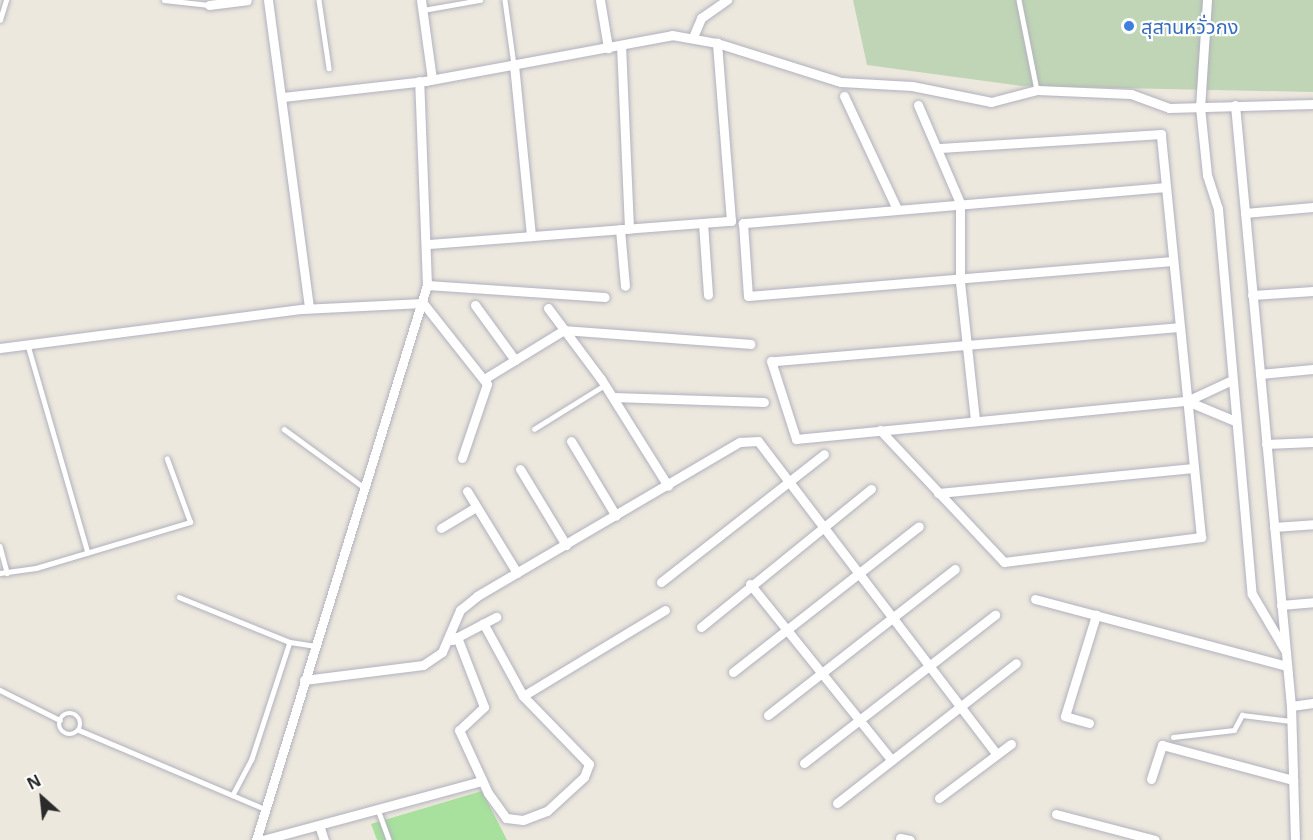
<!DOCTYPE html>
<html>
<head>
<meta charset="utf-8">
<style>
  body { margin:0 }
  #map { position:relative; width:1313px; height:840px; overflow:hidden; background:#ece8de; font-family:"Open Sans","Noto Sans Thai",sans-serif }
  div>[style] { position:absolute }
  .green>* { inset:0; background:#a8e09d }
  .cemetery>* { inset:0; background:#c0d5b6 }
  .roads { filter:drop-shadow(0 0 2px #b1b1be) drop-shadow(0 0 2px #b1b1be) }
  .lane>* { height:4.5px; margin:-2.25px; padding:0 2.25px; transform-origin:2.25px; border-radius:2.25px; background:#fff }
  .lane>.ring { margin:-2.25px; padding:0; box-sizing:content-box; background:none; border:4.5px solid #fff; border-radius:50% }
  .street>* { height:9px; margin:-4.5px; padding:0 4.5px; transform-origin:4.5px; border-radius:4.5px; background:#fff }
  .dots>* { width:16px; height:16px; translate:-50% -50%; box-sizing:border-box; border:3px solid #fff; border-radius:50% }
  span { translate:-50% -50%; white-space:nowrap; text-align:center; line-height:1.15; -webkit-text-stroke:4.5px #fff; paint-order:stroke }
  .shop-label { font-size:20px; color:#366cbe }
  .left { translate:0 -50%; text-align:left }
  .north { position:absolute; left:12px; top:768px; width:60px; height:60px; -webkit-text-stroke:4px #fff; paint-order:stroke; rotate:333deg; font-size:16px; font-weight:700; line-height:24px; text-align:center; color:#2b2b2b }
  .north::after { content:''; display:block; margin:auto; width:21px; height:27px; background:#2b2b2b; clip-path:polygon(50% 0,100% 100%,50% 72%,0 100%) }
</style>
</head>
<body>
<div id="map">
  <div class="green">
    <div style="clip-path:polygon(482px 791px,507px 840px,377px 840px,371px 824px)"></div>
  </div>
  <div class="cemetery">
    <div style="clip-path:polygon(853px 0,1313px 0,1313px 92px,1022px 86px,867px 65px)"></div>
  </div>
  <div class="roads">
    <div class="lane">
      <div style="left:164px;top:0;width:45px;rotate:6.3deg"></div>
      <div style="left:319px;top:0;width:69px;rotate:81.6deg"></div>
      <div style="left:505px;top:0;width:66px;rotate:82.1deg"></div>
      <div style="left:1019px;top:0;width:92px;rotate:78.7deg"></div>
      <div style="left:423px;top:10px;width:58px;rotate:-10deg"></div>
      <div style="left:0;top:20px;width:21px;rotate:-73deg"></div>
      <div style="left:28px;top:345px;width:216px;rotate:73.9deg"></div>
      <div style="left:284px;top:429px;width:100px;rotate:36.1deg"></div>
      <div style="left:534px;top:429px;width:84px;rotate:-31.8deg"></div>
      <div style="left:0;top:546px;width:28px;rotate:75deg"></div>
      <div style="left:0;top:573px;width:36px;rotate:-8deg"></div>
      <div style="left:36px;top:568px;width:161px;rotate:-16.6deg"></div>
      <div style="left:190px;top:522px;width:67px;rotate:-110.1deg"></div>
      <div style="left:179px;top:597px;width:120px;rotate:22.1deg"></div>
      <div style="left:290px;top:642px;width:123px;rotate:108deg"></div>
      <div style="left:252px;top:759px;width:41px;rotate:117.8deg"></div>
      <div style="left:290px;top:642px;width:24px;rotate:9deg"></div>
      <div style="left:0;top:690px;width:67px;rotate:26.6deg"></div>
      <div class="ring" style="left:59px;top:713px;width:17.5px;height:17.5px"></div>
      <div style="left:79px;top:730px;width:202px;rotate:23deg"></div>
      <div style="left:1173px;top:737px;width:61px;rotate:-6.5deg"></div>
      <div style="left:1234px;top:730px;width:17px;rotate:-62deg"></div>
      <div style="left:1242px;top:715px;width:49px;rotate:7deg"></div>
      <div style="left:379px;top:812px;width:30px;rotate:70deg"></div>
    </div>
    <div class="street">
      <div style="left:268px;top:0;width:311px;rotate:82.4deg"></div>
      <div style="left:421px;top:0;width:80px;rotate:82.1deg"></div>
      <div style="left:600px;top:0;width:49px;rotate:80.5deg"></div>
      <div style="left:1207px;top:0;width:107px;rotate:93.7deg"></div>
      <div style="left:1200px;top:107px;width:68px;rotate:84.1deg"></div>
      <div style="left:1207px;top:175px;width:36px;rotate:72deg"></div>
      <div style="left:1218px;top:209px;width:386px;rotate:85deg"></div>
      <div style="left:1252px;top:594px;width:65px;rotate:59.5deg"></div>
      <div style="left:209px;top:5px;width:38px;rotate:-7deg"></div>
      <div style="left:693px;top:37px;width:21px;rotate:-67deg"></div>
      <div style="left:701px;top:18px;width:32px;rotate:-35deg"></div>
      <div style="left:621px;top:45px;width:184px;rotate:87.5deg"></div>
      <div style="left:514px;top:65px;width:172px;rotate:84.3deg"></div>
      <div style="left:844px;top:96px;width:125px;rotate:64.9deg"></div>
      <div style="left:283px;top:97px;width:143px;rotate:-6.4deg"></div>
      <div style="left:425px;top:81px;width:251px;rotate:-10.5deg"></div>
      <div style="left:672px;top:35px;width:46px;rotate:10.1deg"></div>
      <div style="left:717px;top:43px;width:130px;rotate:17.5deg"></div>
      <div style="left:841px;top:82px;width:71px;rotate:3.2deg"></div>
      <div style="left:912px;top:86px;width:81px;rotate:11.4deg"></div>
      <div style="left:991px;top:102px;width:48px;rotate:-14.6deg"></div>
      <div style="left:1037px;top:90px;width:94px;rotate:2.4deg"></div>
      <div style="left:1131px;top:94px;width:40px;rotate:20.2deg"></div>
      <div style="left:1169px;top:108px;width:144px;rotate:-1.6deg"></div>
      <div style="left:918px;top:105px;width:107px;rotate:66.8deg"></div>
      <div style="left:960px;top:203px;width:79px;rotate:90deg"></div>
      <div style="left:960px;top:282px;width:140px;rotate:83.8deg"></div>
      <div style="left:1235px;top:105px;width:604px;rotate:84.68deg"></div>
      <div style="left:1291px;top:706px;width:134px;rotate:88.3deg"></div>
      <div style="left:1166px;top:187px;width:425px;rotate:175.1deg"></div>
      <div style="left:743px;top:223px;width:73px;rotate:86.1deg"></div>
      <div style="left:748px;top:296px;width:426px;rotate:-4.7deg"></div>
      <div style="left:1245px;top:213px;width:68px;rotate:-5deg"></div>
      <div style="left:703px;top:223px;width:72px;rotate:86deg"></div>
      <div style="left:620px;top:229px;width:57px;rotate:85deg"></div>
      <div style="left:429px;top:244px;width:303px;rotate:-4.4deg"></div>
      <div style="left:731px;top:221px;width:179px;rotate:-94.5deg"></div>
      <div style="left:427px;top:285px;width:178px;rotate:3.9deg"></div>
      <div style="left:1252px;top:295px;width:61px;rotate:-3.8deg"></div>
      <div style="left:475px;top:305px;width:68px;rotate:54deg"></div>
      <div style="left:548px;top:308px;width:89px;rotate:53.3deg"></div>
      <div style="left:601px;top:379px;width:126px;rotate:57.9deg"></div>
      <div style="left:1180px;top:327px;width:410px;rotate:175.2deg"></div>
      <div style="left:771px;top:361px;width:82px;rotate:72.2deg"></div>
      <div style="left:796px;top:439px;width:393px;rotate:-5.6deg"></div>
      <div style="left:0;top:348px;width:305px;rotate:-7.4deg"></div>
      <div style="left:302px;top:309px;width:121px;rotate:-2.8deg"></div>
      <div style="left:423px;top:303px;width:103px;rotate:51.7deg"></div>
      <div style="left:487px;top:384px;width:78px;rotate:108.7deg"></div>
      <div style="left:1260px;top:374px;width:53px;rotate:-5.4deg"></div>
      <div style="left:484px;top:379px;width:94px;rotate:-31.5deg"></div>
      <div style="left:564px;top:330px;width:187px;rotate:4.3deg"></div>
      <div style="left:1232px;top:380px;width:50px;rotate:155deg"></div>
      <div style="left:1187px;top:401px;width:52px;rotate:22.6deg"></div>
      <div style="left:613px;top:397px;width:151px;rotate:1.9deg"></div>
      <div style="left:880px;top:430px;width:181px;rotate:46.8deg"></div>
      <div style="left:1004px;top:562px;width:199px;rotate:-7.2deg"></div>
      <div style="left:1201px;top:537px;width:405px;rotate:-95.7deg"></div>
      <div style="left:1161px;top:134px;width:221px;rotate:176.4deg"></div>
      <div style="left:571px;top:441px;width:87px;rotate:59deg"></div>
      <div style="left:1266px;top:444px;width:47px;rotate:-2.4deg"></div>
      <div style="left:520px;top:469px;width:89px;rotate:58.8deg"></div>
      <div style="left:467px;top:491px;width:96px;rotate:58.6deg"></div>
      <div style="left:938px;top:493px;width:257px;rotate:-5.6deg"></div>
      <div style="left:1274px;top:527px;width:39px;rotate:-4deg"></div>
      <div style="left:441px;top:528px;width:41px;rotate:-31deg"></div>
      <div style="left:661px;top:582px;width:207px;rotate:-38.1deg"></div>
      <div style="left:750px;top:584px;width:223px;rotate:51.2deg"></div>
      <div style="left:1035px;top:599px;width:261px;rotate:14.9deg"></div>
      <div style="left:1281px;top:605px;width:32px;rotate:-5deg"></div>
      <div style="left:701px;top:627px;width:219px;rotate:-39.1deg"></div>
      <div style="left:457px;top:637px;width:75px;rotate:68.9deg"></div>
      <div style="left:484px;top:707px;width:34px;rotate:137deg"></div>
      <div style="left:459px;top:730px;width:69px;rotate:65.3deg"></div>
      <div style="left:488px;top:793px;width:31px;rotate:54deg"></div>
      <div style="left:506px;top:818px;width:17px;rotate:7deg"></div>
      <div style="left:523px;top:820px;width:26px;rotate:-21deg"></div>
      <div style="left:547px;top:811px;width:50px;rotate:-42.6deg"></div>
      <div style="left:584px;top:777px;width:14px;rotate:-69deg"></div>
      <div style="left:589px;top:764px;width:95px;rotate:-134.1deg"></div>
      <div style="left:523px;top:696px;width:83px;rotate:-118.7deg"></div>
      <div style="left:452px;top:640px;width:50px;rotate:-27.6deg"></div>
      <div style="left:733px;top:672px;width:236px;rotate:-38.1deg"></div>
      <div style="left:304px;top:680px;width:120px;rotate:-7.2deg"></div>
      <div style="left:423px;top:665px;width:23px;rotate:-34deg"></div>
      <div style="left:442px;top:652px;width:46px;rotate:-66.8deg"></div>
      <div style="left:460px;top:610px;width:22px;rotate:-39deg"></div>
      <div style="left:477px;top:596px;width:305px;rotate:-30.4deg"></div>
      <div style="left:740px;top:442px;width:18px;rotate:-3deg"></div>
      <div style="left:758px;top:441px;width:392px;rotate:52.7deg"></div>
      <div style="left:523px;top:696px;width:166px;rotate:-31.2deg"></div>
      <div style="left:1291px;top:706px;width:22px;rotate:-8deg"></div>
      <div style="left:768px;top:715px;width:237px;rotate:-38deg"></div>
      <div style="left:1089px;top:723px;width:25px;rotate:-164deg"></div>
      <div style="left:1065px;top:716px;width:106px;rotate:-72.9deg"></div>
      <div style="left:804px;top:763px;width:242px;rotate:-37.8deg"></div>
      <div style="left:1151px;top:779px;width:36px;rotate:-72deg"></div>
      <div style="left:1162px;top:745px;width:136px;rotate:15deg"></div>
      <div style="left:939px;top:798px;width:90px;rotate:-36.9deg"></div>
      <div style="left:837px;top:803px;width:227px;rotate:-38deg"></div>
      <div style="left:1056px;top:814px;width:102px;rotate:14.7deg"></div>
      <div style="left:320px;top:828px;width:13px;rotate:72deg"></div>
      <div style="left:900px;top:838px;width:10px;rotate:11deg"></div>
      <div style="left:256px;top:840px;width:581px;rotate:-72.88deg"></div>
      <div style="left:427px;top:285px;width:204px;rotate:-92.2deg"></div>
      <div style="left:263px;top:840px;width:227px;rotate:-15.1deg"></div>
    </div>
  </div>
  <div class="dots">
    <div style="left:1129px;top:26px;background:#3f7fe0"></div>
  </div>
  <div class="shop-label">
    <span class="left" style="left:1141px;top:26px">สุสานหวั่วกง</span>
  </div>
  <div class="north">N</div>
</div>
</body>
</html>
